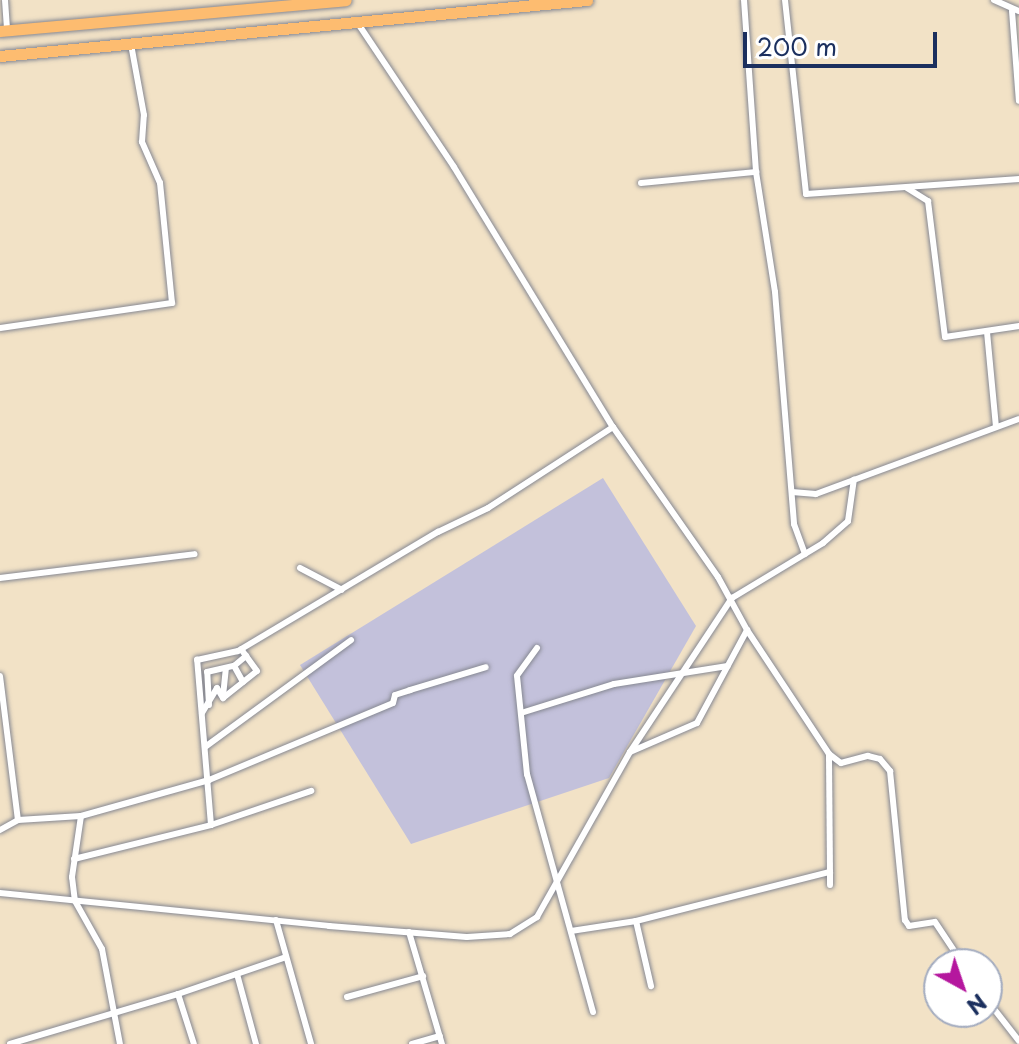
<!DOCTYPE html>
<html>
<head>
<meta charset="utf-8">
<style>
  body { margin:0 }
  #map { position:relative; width:1019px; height:1044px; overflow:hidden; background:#f2e2c6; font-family:"Playpen Sans",sans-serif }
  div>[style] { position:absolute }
  .industrial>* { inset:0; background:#c3c1db }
  .roads { filter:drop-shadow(0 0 2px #868892) drop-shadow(0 0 2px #868892) }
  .street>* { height:6px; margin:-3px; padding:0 3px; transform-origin:3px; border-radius:3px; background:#fff }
  .highway>* { height:11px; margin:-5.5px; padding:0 5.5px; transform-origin:5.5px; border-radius:5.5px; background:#fdbc70 }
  span { translate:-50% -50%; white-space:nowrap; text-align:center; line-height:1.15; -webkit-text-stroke:6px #fff; paint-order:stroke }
  .north { position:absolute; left:923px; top:948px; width:80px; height:80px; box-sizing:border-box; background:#fff; border:2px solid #a4acbf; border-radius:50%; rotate:140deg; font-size:22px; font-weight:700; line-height:32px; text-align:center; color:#1b2f5e }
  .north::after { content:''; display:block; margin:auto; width:28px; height:36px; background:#b5179e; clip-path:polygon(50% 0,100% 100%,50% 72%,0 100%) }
  .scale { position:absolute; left:743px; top:32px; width:194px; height:36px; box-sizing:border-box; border:4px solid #1b2f5e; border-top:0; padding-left:10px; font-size:24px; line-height:28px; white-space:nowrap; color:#1b2f5e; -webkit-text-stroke:6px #fff; paint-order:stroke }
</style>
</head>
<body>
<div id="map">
  <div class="industrial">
    <div style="clip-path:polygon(603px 478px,696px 626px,609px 778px,411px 844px,300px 665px)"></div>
  </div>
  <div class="roads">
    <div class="street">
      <div style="left:5px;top:0;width:30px;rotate:86deg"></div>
      <div style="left:744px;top:0;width:172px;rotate:86deg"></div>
      <div style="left:756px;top:172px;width:121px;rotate:81deg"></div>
      <div style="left:775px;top:292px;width:233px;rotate:85.3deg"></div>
      <div style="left:794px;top:524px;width:32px;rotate:70deg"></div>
      <div style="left:785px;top:0;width:195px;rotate:83.8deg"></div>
      <div style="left:806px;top:194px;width:214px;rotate:-4deg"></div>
      <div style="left:994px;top:0;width:27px;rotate:24deg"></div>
      <div style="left:1012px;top:11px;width:90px;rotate:85.6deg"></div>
      <div style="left:357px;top:22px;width:174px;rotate:56.2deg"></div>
      <div style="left:454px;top:167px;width:305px;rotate:58.6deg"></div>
      <div style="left:613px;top:427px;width:183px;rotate:55deg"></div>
      <div style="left:718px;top:577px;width:60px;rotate:61.3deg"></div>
      <div style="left:747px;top:630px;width:149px;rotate:56.5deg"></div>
      <div style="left:829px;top:754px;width:15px;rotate:37deg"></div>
      <div style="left:841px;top:763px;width:28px;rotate:-15deg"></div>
      <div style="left:868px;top:756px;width:12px;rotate:14deg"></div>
      <div style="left:880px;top:759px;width:16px;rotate:50deg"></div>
      <div style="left:890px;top:771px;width:150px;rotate:84.3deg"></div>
      <div style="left:905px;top:920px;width:7px;rotate:56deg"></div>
      <div style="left:909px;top:926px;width:26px;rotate:-9deg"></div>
      <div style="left:935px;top:922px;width:50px;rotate:56.3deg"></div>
      <div style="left:641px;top:183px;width:116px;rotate:-5.5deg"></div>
      <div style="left:907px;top:188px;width:25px;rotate:32deg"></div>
      <div style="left:928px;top:201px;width:137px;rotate:82.9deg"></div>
      <div style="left:945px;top:337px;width:75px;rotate:-8.5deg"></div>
      <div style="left:0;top:328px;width:174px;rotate:-8.3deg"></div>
      <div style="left:172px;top:303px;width:121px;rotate:-95.7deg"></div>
      <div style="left:160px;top:183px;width:45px;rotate:-113.7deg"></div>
      <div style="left:142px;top:142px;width:27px;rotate:-86deg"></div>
      <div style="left:144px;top:115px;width:72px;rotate:-100.4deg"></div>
      <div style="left:987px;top:332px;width:95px;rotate:84.6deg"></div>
      <div style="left:792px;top:492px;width:24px;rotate:5deg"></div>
      <div style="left:816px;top:494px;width:216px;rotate:-20.3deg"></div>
      <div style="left:300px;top:568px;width:47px;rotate:27.6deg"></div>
      <div style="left:0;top:578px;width:196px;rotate:-7deg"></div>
      <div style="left:537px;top:648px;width:34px;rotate:126deg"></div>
      <div style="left:517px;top:676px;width:99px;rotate:84.2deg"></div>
      <div style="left:527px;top:774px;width:247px;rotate:74.5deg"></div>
      <div style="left:0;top:676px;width:145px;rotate:82.9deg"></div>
      <div style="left:243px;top:682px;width:18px;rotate:-119deg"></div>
      <div style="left:234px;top:666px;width:16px;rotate:-40deg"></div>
      <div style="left:223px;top:696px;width:28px;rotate:-84deg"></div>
      <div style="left:209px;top:705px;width:33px;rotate:-93deg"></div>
      <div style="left:207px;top:672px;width:28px;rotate:-13deg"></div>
      <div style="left:202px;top:713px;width:29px;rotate:-59deg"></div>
      <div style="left:217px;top:688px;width:12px;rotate:59deg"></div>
      <div style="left:223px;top:698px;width:43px;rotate:-38.5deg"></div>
      <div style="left:257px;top:671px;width:27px;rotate:-126deg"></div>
      <div style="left:521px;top:713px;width:97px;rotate:-17.3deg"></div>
      <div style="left:614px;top:684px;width:115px;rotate:-9deg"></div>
      <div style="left:205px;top:747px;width:181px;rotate:-36.2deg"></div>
      <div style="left:630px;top:752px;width:185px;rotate:-56.5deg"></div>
      <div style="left:732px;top:598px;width:106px;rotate:-31.1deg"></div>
      <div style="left:823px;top:543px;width:33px;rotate:-41deg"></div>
      <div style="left:848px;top:521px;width:42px;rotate:-81.9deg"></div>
      <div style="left:81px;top:816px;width:62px;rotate:98.4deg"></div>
      <div style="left:72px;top:877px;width:24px;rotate:83deg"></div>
      <div style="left:75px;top:901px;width:55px;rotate:60.6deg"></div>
      <div style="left:102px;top:949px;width:97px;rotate:79.3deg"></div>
      <div style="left:211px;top:825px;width:166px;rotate:-94.8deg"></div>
      <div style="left:197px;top:660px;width:42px;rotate:-12.4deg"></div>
      <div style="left:238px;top:651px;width:233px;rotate:-30.8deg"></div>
      <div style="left:438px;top:532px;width:55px;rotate:-25.6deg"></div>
      <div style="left:488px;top:508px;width:149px;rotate:-32.9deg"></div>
      <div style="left:0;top:830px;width:21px;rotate:-29deg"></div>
      <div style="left:18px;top:820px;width:63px;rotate:-3.6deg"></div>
      <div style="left:81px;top:816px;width:133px;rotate:-15.7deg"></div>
      <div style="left:209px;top:780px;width:199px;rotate:-22.7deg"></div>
      <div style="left:393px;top:703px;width:8px;rotate:-76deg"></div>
      <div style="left:395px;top:695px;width:16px;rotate:-18deg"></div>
      <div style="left:410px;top:690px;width:79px;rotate:-16.8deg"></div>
      <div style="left:74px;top:859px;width:141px;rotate:-13.9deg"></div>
      <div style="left:211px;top:825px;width:106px;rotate:-18.8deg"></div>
      <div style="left:830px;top:872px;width:13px;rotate:90deg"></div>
      <div style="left:0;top:893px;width:331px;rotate:5.7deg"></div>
      <div style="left:329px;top:926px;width:138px;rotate:4.6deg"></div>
      <div style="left:467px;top:937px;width:43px;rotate:-4deg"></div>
      <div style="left:510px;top:934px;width:32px;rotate:-32deg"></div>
      <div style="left:537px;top:917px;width:189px;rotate:-60.6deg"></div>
      <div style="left:630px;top:752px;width:73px;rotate:-23.4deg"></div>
      <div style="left:697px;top:723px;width:106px;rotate:-61.7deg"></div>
      <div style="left:276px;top:920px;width:129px;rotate:74.2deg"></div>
      <div style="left:636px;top:921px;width:67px;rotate:77deg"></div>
      <div style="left:571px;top:931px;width:66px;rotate:-8.7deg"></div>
      <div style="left:636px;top:921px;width:200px;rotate:-14.2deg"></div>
      <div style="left:830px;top:872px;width:118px;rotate:-90.5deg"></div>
      <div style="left:409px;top:932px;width:117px;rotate:73.6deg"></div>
      <div style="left:237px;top:974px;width:73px;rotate:74.8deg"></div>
      <div style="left:178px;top:994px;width:114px;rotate:-18.9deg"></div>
      <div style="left:347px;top:997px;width:79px;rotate:-15.4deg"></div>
      <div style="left:987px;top:1000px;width:52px;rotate:52deg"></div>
      <div style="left:10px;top:1044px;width:175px;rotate:-16.6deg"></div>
      <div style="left:178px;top:994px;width:52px;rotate:72.3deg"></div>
      <div style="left:412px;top:1044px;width:29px;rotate:-16deg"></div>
    </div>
    <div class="highway">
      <div style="left:0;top:31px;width:347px;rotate:-5.1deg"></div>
      <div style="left:0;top:56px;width:590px;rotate:-5.45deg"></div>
    </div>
  </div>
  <div class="north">N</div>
  <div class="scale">200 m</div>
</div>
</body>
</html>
